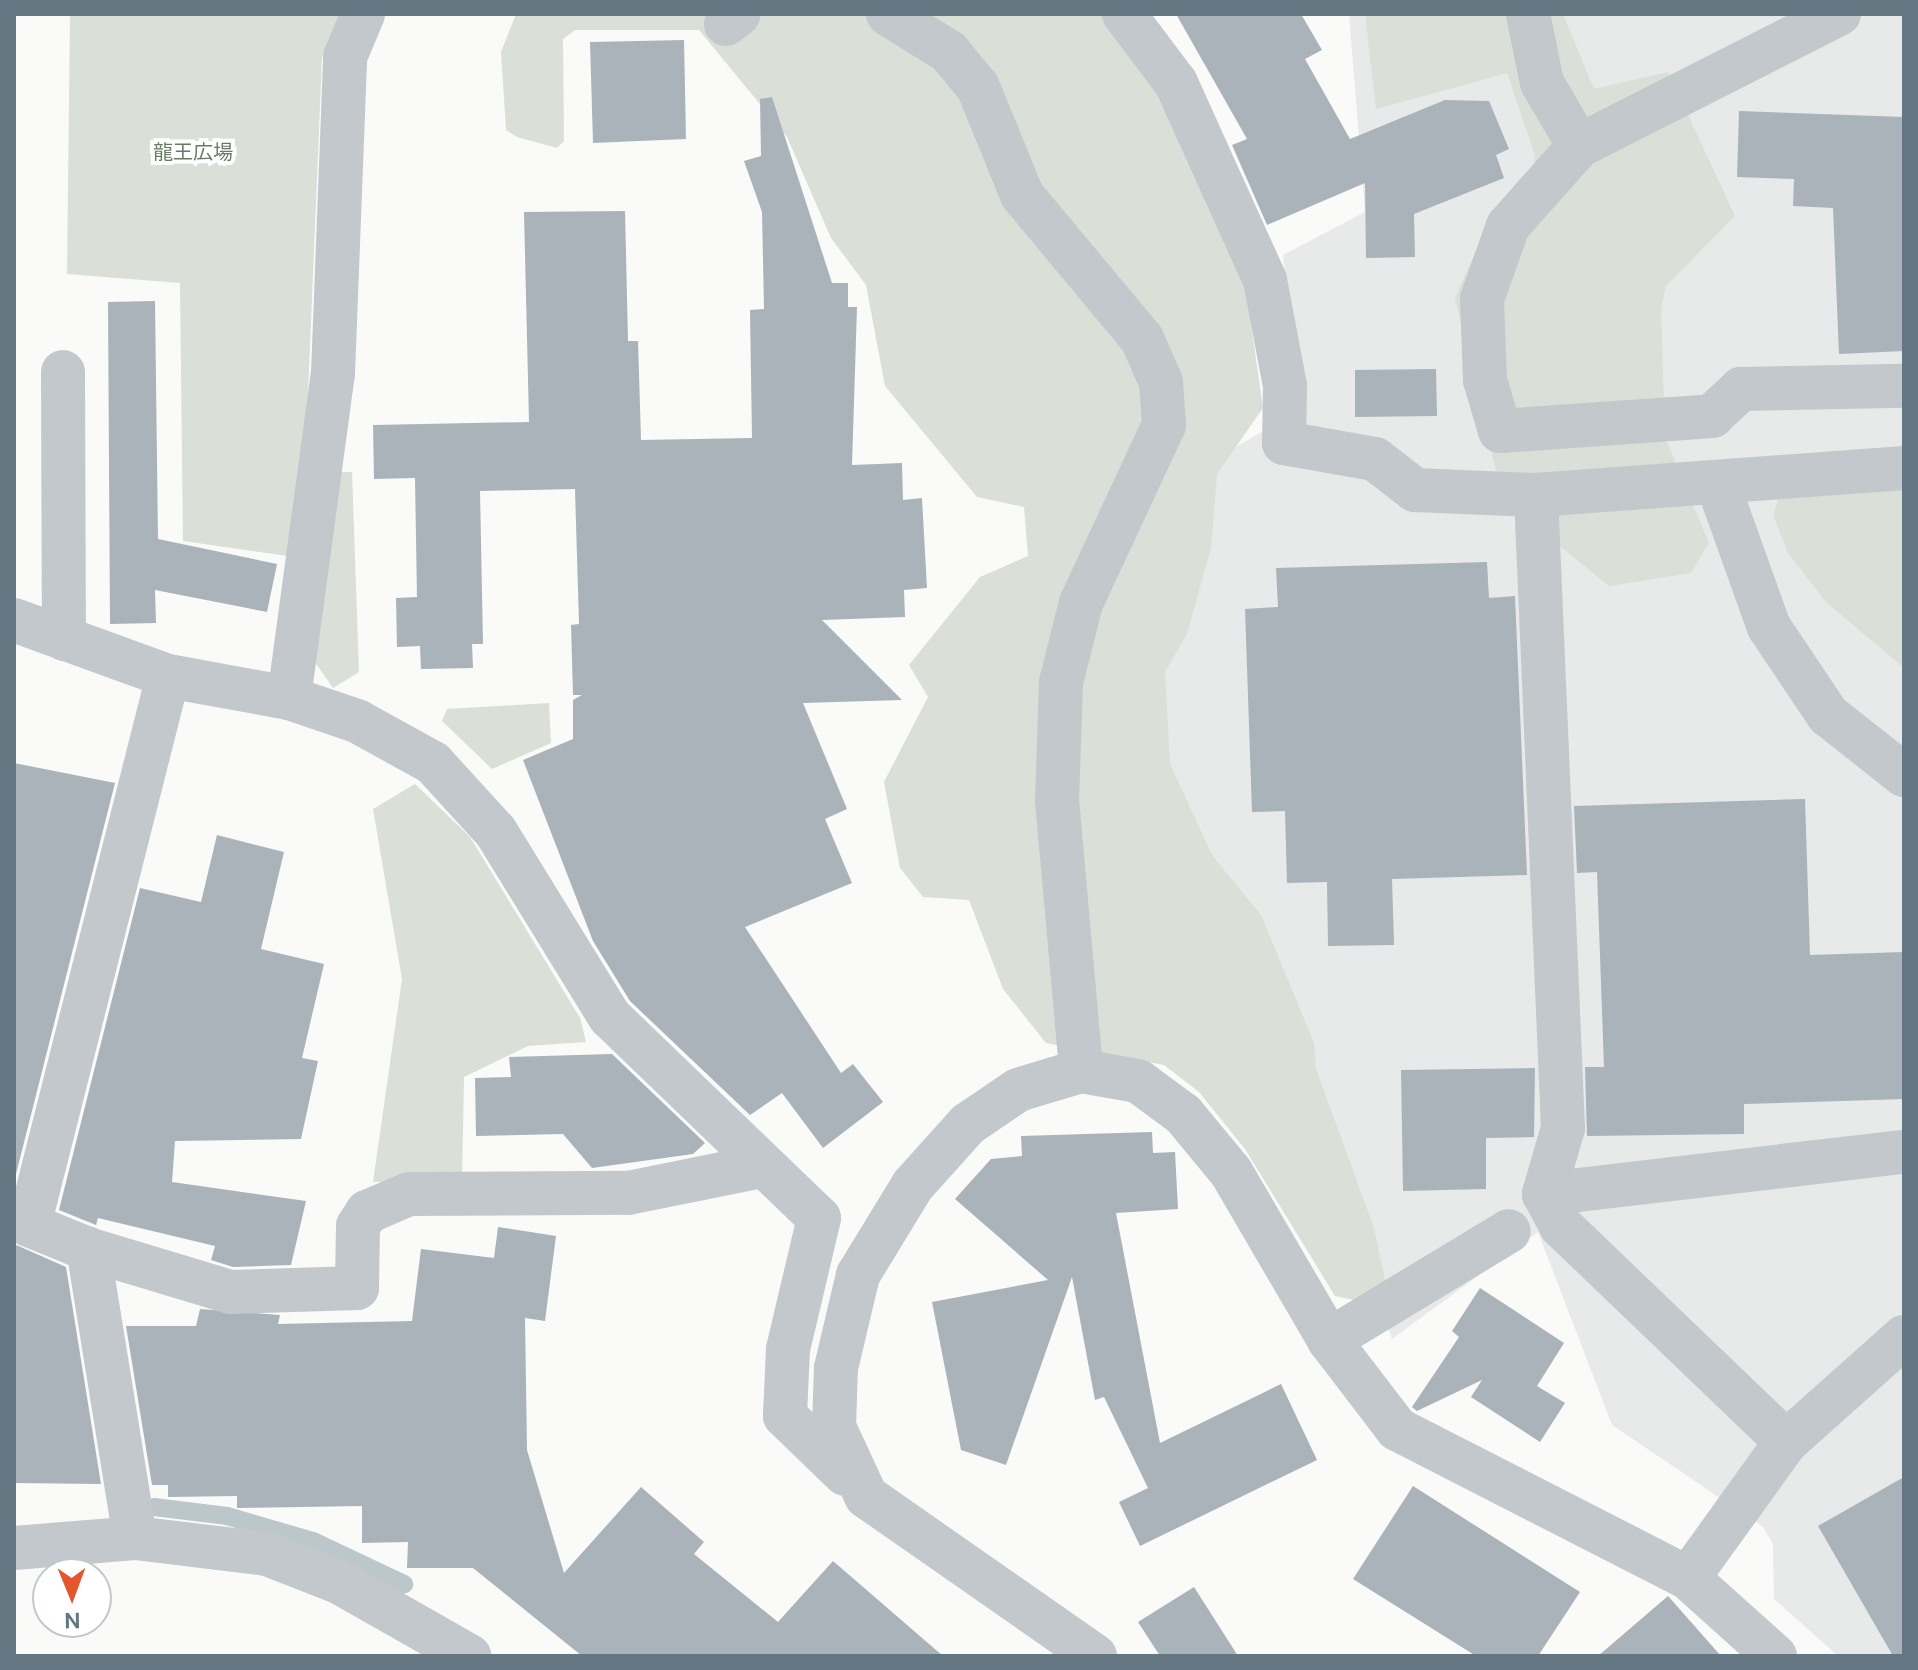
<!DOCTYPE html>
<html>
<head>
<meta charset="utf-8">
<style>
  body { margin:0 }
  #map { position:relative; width:1918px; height:1670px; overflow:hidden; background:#fafaf8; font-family:"DM Sans","Noto Sans JP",sans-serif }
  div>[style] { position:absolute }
  .built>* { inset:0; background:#e8e9e9 }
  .green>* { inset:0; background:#dadfd7 }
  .stream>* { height:18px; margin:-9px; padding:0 9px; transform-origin:9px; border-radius:9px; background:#bbc7cb }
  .building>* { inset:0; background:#aab3b9 }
  .minor>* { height:44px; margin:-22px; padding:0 22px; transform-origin:22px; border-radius:22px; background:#c3c8cc }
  span { translate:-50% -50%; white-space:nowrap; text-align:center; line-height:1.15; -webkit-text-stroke:8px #fff; paint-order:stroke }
  .park-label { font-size:20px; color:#687a64 }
  .frame { position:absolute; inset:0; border:16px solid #657683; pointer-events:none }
  .north { position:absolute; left:32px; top:1558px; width:80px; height:80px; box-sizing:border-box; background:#fff; border:2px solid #c1c8cd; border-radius:50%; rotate:179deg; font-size:22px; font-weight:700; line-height:32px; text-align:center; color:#657683 }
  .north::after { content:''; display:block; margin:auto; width:28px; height:36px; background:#e4572e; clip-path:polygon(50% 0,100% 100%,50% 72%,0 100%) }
</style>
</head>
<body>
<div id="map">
  <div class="built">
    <div style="clip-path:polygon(1349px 14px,1904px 14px,1904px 1656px,1838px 1656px,1774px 1599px,1773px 1544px,1763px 1527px,1612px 1425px,1538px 1232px,1392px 1339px,1231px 919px,1150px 784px,1158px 654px,1211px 461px,1299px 411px,1283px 255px,1365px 212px)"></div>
  </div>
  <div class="green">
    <div style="clip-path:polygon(70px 14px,341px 14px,322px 58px,307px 419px,288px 556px,183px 541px,180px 283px,67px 274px)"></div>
    <div style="clip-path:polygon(516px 14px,1103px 14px,1151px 73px,1245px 281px,1263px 408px,1217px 474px,1211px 548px,1187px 634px,1165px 672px,1170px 764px,1212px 855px,1261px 915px,1314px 1043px,1316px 1069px,1374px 1228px,1386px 1285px,1368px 1303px,1335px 1296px,1245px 1149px,1199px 1092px,1164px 1065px,1046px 1043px,1003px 989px,969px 900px,923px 897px,900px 868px,884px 782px,928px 697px,909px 665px,980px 577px,1028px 556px,1024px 507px,977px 497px,885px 386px,866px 285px,831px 238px,787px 137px,699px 30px,575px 30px,563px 39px,564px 141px,557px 148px,517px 137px,506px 130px,501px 52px)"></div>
    <div style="clip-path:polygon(1365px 14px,1563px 14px,1594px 89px,1668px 72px,1735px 216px,1666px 286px,1661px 309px,1665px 438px,1709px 543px,1691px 573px,1609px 586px,1503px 500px,1455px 298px,1480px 242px,1533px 177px,1535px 155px,1507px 73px,1376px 109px)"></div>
    <div style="clip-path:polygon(337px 472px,352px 472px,359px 672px,333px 688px,315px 662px)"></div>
    <div style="clip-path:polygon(1904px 486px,1904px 668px,1826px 602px,1788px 553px,1773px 515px,1780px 495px)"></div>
    <div style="clip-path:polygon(549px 703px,551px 743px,492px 769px,442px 721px,447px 709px)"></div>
    <div style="clip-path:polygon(415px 784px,470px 837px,580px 1018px,586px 1042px,528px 1046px,464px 1077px,462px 1179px,373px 1182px,402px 979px,373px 809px)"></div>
  </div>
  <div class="stream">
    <div style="left:154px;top:1507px;width:74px;rotate:7deg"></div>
    <div style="left:227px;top:1516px;width:90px;rotate:16.2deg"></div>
    <div style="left:313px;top:1541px;width:101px;rotate:25.3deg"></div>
  </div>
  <div class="building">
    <div style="clip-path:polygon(1176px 14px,1301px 14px,1322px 50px,1305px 59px,1350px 139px,1445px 100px,1489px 101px,1509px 149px,1496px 155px,1504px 178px,1414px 214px,1415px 257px,1366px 258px,1365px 183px,1267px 225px,1232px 145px,1247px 139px)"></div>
    <div style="clip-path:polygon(684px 40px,686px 139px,593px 143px,590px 42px)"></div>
    <div style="clip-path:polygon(772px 97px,832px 283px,848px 283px,848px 307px,857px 307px,852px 465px,902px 463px,903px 500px,922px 498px,927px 588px,904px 590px,905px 617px,822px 620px,902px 700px,803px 703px,847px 809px,825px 819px,852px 883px,745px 927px,841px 1073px,853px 1064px,883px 1102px,823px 1148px,782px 1093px,750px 1115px,630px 1001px,593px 941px,523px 760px,573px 739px,573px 700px,582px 695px,573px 695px,571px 625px,579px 624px,575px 489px,480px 491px,483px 644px,472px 644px,473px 668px,421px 669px,420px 646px,397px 647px,396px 598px,417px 597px,415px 478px,374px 479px,373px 425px,529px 422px,524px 212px,625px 211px,628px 341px,638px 341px,641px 440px,752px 438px,750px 310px,764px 309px,762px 212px,744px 161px,761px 156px,760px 99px)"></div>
    <div style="clip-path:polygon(1739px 111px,1904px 117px,1904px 351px,1839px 354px,1833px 208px,1793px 206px,1794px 179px,1737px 177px)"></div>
    <div style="clip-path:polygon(155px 301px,158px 539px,277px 564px,267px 612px,155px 590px,156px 623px,110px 624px,108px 302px)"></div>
    <div style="clip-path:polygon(1436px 369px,1437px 416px,1355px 417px,1355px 370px)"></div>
    <div style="clip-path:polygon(1487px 562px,1489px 598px,1515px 596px,1527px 875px,1392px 879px,1394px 945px,1328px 946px,1327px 882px,1287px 883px,1285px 811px,1252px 812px,1245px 609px,1278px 607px,1276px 568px)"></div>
    <div style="clip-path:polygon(14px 763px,115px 783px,14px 1182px)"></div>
    <div style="clip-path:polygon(1805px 799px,1810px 955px,1904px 952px,1904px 1099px,1744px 1104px,1744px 1134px,1587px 1136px,1585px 1067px,1604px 1067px,1597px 872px,1577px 873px,1574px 806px)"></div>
    <div style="clip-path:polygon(217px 835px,284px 852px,261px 949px,324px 964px,302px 1058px,318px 1061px,301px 1139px,175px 1141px,172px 1182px,306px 1201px,291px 1265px,233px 1267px,211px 1260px,215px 1246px,98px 1218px,96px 1225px,59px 1210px,140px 888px,201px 902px)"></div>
    <div style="clip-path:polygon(612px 1054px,705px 1143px,693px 1154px,592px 1168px,563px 1134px,476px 1136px,475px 1078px,511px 1077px,509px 1057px)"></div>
    <div style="clip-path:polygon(1535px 1068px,1534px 1137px,1486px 1138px,1486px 1189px,1403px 1191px,1401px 1070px)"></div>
    <div style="clip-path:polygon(1152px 1132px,1153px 1153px,1175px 1152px,1178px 1209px,1116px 1213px,1160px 1443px,1281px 1384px,1317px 1460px,1140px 1546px,1119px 1502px,1148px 1488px,1104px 1397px,1095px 1400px,1072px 1277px,1006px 1465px,961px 1450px,932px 1302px,1048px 1280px,955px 1199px,991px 1159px,1022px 1156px,1021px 1136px)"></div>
    <div style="clip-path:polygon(498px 1227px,556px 1236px,545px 1321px,525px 1318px,527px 1450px,564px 1573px,641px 1487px,704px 1542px,694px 1554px,778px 1622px,833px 1561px,943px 1656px,582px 1656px,473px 1568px,407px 1568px,408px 1542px,362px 1543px,362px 1506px,237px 1508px,237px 1496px,168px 1497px,168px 1485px,152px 1485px,126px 1326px,196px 1326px,200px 1309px,280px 1315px,278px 1324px,412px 1321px,421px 1249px,494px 1258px)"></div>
    <div style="clip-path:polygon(14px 1244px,66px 1267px,101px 1484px,14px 1483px)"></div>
    <div style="clip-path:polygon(1480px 1288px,1564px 1343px,1537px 1386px,1565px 1403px,1540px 1442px,1471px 1397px,1482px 1380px,1417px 1411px,1412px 1407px,1459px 1337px,1452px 1331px)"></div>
    <div style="clip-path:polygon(1904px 1477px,1904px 1656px,1893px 1656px,1818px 1526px)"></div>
    <div style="clip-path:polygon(1413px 1486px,1580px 1592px,1538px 1656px,1476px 1656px,1353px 1579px)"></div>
    <div style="clip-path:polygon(1194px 1587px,1238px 1656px,1160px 1656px,1138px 1622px)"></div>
    <div style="clip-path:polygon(1668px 1596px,1721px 1656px,1598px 1656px)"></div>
  </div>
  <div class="minor">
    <div style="left:888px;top:14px;width:72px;rotate:31.9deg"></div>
    <div style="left:949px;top:52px;width:45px;rotate:50.4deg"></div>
    <div style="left:978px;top:87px;width:117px;rotate:67.8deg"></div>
    <div style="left:1022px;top:195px;width:187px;rotate:50.2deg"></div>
    <div style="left:1142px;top:339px;width:47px;rotate:66.2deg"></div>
    <div style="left:1161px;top:382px;width:43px;rotate:86deg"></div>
    <div style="left:1164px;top:425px;width:196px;rotate:115deg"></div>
    <div style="left:1081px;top:603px;width:81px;rotate:104.2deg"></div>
    <div style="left:1061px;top:682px;width:118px;rotate:91.9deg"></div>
    <div style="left:1057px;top:800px;width:272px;rotate:84.9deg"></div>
    <div style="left:1124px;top:14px;width:86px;rotate:53deg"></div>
    <div style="left:1176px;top:83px;width:216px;rotate:65.7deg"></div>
    <div style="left:1265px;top:280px;width:108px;rotate:79.3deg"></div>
    <div style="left:1285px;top:386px;width:57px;rotate:91deg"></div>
    <div style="left:1284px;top:443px;width:92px;rotate:10deg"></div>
    <div style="left:1375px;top:459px;width:51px;rotate:37.8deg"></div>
    <div style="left:1415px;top:490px;width:121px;rotate:2.4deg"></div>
    <div style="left:1536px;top:495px;width:369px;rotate:-4.2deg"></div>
    <div style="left:1528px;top:14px;width:70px;rotate:78.5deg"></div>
    <div style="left:1542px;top:83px;width:73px;rotate:59.6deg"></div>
    <div style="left:1839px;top:14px;width:292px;rotate:153.1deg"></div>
    <div style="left:1579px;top:146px;width:107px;rotate:131.6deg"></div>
    <div style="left:1508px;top:226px;width:77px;rotate:109.6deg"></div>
    <div style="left:1482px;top:299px;width:81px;rotate:87.9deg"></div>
    <div style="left:1485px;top:380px;width:53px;rotate:73.6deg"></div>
    <div style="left:1500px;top:431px;width:213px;rotate:-4deg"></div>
    <div style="left:1712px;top:416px;width:40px;rotate:-43deg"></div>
    <div style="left:1741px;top:389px;width:163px;rotate:-1.1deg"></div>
    <div style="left:726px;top:24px;width:16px;rotate:-38deg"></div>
    <div style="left:63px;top:372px;width:267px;rotate:89.8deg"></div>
    <div style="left:1717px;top:482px;width:154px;rotate:70.3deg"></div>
    <div style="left:1769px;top:627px;width:106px;rotate:56.2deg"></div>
    <div style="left:1828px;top:715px;width:97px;rotate:38.3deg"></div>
    <div style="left:1536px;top:495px;width:634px;rotate:87.56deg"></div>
    <div style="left:1563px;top:1128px;width:69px;rotate:106.1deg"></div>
    <div style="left:1544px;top:1194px;width:36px;rotate:62deg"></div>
    <div style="left:1561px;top:1226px;width:312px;rotate:43.8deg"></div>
    <div style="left:14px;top:620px;width:164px;rotate:20deg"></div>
    <div style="left:168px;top:676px;width:123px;rotate:10.3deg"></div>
    <div style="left:289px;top:698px;width:327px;rotate:-82.3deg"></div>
    <div style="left:333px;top:374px;width:317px;rotate:-87.8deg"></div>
    <div style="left:345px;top:57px;width:47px;rotate:-67.3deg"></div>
    <div style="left:289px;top:698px;width:72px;rotate:18.7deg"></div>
    <div style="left:357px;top:721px;width:87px;rotate:28.9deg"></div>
    <div style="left:433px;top:763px;width:93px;rotate:47.6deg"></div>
    <div style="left:496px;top:832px;width:217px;rotate:58.4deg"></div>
    <div style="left:610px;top:1017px;width:290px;rotate:43.9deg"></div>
    <div style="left:819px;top:1218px;width:135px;rotate:103.3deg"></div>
    <div style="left:788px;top:1349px;width:67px;rotate:92.6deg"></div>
    <div style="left:785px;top:1416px;width:83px;rotate:44deg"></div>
    <div style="left:1544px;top:1194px;width:362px;rotate:-6.7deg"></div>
    <div style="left:88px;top:1249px;width:148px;rotate:16.8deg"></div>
    <div style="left:230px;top:1292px;width:127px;rotate:-1.8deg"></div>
    <div style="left:357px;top:1288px;width:62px;rotate:-89.1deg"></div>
    <div style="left:358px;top:1226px;width:17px;rotate:-57deg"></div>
    <div style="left:367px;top:1212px;width:46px;rotate:-23.2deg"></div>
    <div style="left:409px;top:1194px;width:219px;rotate:-0.3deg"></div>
    <div style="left:628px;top:1193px;width:137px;rotate:-11.4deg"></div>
    <div style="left:1329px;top:1340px;width:210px;rotate:-31.2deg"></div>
    <div style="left:135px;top:1538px;width:293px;rotate:-99.2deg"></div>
    <div style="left:88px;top:1249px;width:64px;rotate:-157.9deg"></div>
    <div style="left:29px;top:1225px;width:566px;rotate:-75.79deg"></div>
    <div style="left:14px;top:1548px;width:121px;rotate:-4.7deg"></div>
    <div style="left:135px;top:1538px;width:133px;rotate:6.9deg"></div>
    <div style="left:267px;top:1554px;width:77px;rotate:21.3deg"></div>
    <div style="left:339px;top:1582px;width:150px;rotate:29.6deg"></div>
    <div style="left:1688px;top:1578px;width:168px;rotate:-54.2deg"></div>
    <div style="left:1786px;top:1442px;width:158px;rotate:-41.7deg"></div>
    <div style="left:1095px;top:1656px;width:279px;rotate:-145.1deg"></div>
    <div style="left:866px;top:1496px;width:76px;rotate:-114.9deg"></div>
    <div style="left:834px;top:1427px;width:59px;rotate:-88.1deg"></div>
    <div style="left:836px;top:1368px;width:96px;rotate:-76.7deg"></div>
    <div style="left:858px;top:1275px;width:105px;rotate:-58.6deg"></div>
    <div style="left:913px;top:1185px;width:82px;rotate:-48deg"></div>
    <div style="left:968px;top:1124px;width:60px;rotate:-34.2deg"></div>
    <div style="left:1018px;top:1090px;width:66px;rotate:-16.8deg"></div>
    <div style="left:1081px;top:1071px;width:58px;rotate:10deg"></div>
    <div style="left:1138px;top:1081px;width:56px;rotate:36.3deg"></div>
    <div style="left:1183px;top:1114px;width:75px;rotate:50.4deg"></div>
    <div style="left:1231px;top:1172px;width:194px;rotate:59.7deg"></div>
    <div style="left:1329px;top:1340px;width:112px;rotate:52.6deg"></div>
    <div style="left:1397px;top:1429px;width:327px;rotate:27.1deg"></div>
    <div style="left:1688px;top:1578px;width:117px;rotate:41.9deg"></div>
  </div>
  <div class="park-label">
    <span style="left:193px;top:152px">龍王広場</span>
  </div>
  <div class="frame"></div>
  <div class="north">N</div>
</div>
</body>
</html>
